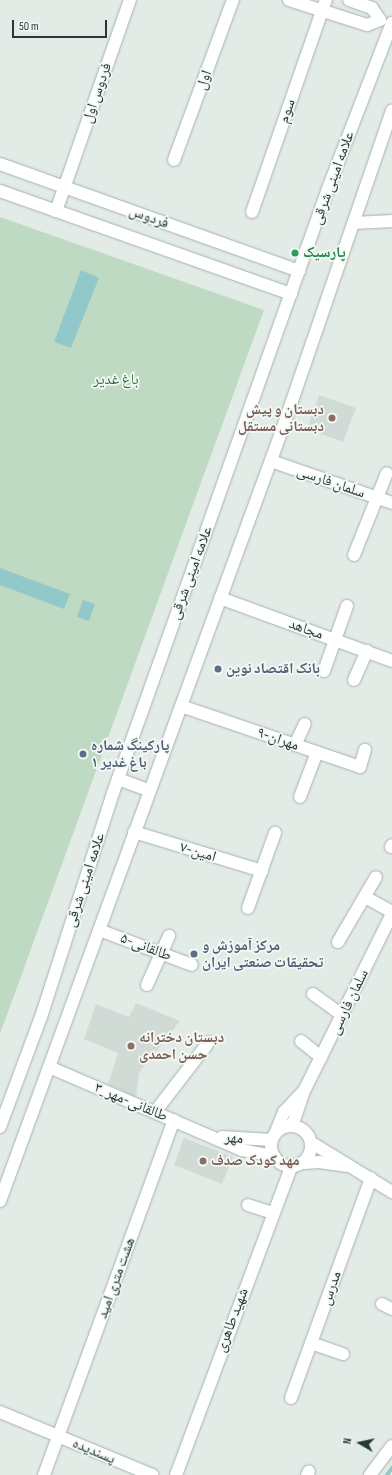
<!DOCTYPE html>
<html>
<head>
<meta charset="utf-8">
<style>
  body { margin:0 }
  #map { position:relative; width:392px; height:1475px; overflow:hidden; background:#e3ebe7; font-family:"Sofia Sans Condensed","Noto Naskh Arabic",sans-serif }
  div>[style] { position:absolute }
  .built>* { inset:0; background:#d1dbd5 }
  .green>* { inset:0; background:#bfdac3 }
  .water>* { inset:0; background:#92c8c9 }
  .stream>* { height:4px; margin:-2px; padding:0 2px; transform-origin:2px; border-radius:2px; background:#92c8c9 }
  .roads { filter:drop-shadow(0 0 1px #a6b2ad) drop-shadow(0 0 1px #a6b2ad) }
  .minor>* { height:12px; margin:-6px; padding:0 6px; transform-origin:6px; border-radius:6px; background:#fff }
  .tertiary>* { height:12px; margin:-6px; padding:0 6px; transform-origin:6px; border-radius:6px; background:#fff }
  .tertiary>.ring { margin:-6px; padding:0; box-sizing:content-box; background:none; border:12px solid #fff; border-radius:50% }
  .secondary>* { height:12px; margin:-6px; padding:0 6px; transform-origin:6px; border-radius:6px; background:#fff }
  .dots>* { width:11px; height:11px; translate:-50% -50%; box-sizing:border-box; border:2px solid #f3f8f5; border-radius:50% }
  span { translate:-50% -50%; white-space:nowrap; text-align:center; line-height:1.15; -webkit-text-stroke:3.5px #f3f8f5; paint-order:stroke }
  .street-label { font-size:15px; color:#253a32 }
  .leisure-label { font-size:15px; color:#27864d; font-weight:700 }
  .left { translate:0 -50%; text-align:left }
  .park-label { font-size:15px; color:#346c43 }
  .education-label { font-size:15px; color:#785e54; font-weight:700 }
  .right { translate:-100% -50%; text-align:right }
  .service-label { font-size:15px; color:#4e5e75; font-weight:700 }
  .north { position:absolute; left:340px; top:1423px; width:40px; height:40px; -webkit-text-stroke:3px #f3f8f5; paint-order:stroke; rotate:279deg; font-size:11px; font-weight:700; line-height:16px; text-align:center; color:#253a32 }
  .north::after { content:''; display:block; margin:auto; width:14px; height:18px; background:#253a32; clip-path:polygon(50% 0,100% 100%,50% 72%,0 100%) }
  .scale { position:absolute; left:12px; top:20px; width:95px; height:18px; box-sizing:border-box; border:2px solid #253a32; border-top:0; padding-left:5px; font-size:12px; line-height:14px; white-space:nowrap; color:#253a32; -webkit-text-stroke:3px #f3f8f5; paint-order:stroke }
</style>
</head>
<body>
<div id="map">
  <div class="built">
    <div style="clip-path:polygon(319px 395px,356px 408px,343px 442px,307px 429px)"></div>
    <div style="clip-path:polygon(136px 1003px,180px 1021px,139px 1073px,136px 1097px,108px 1084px,118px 1053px,84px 1039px,96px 1004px,129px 1017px)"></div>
    <div style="clip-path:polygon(184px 1138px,233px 1157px,222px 1184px,174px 1165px)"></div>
  </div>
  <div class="green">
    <div style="clip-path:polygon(0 217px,264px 310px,0 1034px)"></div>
  </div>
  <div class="water">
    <div style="clip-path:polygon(81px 270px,99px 278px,71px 348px,54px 342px)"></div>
    <div style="clip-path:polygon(0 568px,70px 594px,64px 609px,0 585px)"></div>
    <div style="clip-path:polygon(83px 600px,95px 604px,89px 621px,77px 617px)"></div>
  </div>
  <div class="stream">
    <div style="left:387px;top:1475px;width:9px;rotate:-54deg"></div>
  </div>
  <div class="roads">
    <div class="minor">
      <div style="left:289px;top:0;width:82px;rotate:17.8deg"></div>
      <div style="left:367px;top:25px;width:14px;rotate:-21deg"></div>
      <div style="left:380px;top:20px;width:14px;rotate:-124deg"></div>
      <div style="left:372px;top:8px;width:24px;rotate:-161deg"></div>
      <div style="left:174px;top:160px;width:171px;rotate:-69.8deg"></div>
      <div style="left:0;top:164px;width:318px;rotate:19.7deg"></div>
      <div style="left:0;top:191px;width:309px;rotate:19.5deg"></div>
      <div style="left:56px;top:211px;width:224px;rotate:-70.7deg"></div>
      <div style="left:252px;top:212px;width:225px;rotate:-70.8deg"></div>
      <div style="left:354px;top:223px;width:38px;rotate:-3deg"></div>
      <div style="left:271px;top:461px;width:128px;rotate:19.1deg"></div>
      <div style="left:354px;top:555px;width:88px;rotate:-68.1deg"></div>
      <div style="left:220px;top:598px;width:183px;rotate:20.1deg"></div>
      <div style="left:324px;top:671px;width:69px;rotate:-70.5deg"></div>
      <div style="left:354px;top:680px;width:32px;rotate:-66deg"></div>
      <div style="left:181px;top:706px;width:189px;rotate:18.8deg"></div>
      <div style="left:360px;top:767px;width:18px;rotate:-74deg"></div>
      <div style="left:295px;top:745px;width:23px;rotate:-65deg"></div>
      <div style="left:300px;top:797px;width:48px;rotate:-69.3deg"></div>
      <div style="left:134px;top:832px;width:134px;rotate:16.9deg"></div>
      <div style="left:391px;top:847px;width:2px;rotate:-63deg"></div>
      <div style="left:365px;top:897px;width:31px;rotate:29deg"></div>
      <div style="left:248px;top:908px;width:80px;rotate:-70.2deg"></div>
      <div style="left:99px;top:930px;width:99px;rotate:20.6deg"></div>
      <div style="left:338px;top:942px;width:75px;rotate:-59.7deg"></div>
      <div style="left:147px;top:985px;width:54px;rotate:-65.8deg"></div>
      <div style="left:313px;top:994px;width:36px;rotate:36deg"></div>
      <div style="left:301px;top:1041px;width:26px;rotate:39deg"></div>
      <div style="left:155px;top:1112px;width:88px;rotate:-52.4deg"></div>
      <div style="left:292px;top:1126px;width:39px;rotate:-71deg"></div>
      <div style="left:305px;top:1089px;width:195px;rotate:-63.6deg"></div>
      <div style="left:275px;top:1134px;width:24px;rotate:-68deg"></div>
      <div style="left:284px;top:1112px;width:26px;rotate:-47deg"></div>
      <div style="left:248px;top:1205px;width:26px;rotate:18deg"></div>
      <div style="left:382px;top:1304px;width:11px;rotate:27deg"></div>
      <div style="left:311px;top:1343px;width:34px;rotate:19deg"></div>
      <div style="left:291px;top:1398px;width:234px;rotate:-70deg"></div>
      <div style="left:0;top:1412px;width:165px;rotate:22.5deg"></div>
      <div style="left:44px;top:1475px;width:378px;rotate:-69.9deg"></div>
      <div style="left:176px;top:1475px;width:329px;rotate:-69.5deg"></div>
      <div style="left:307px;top:1475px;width:4px;rotate:-63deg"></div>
      <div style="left:370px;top:1475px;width:36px;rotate:-53deg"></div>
    </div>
    <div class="tertiary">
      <div style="left:49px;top:1067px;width:210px;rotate:23.3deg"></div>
      <div style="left:242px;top:1150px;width:33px;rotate:11deg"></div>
      <div class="ring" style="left:271px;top:1126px;width:28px;height:28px"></div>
      <div style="left:222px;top:1137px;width:50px;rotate:3.4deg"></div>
      <div style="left:312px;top:1143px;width:94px;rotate:31.5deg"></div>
      <div style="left:304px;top:1163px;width:15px;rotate:-4deg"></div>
      <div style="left:319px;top:1162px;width:27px;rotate:8deg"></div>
    </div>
    <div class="secondary">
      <div style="left:118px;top:779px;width:33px;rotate:20deg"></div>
      <div style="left:0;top:1127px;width:121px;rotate:-69.6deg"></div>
      <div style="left:42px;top:1014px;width:235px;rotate:-72.2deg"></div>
      <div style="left:114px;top:790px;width:641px;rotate:-70.41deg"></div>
      <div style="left:329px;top:186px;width:175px;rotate:-68.9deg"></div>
      <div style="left:0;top:1201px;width:821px;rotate:-69.91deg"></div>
      <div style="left:282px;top:430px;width:338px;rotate:-71deg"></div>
    </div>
  </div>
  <div class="dots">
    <div style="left:295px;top:253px;background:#2e9e5b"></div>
    <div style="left:332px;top:418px;background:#8d6e63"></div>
    <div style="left:218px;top:669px;background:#5c6f8a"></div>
    <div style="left:83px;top:754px;background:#5c6f8a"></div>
    <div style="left:194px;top:954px;background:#5c6f8a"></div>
    <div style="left:131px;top:1046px;background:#8d6e63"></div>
    <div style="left:203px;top:1161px;background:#8d6e63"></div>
  </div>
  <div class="street-label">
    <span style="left:204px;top:80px;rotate:-70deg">اول</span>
    <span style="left:97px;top:93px;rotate:-71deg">فردوس اول</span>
    <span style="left:287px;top:111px;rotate:-71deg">سوم</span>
    <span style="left:333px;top:178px;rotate:-70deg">علامه امینی شرقی</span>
    <span style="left:149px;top:217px;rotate:20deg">فردوس</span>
    <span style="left:331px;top:482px;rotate:19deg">سلمان فارسی</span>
    <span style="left:191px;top:573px;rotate:-70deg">علامه امینی شرقی</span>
    <span style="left:306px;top:629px;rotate:20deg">مجاهد</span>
    <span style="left:278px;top:739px;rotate:19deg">۹-مهران</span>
    <span style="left:198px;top:852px;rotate:17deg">۷-امین</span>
    <span style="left:85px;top:880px;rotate:-72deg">علامه امینی شرقی</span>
    <span style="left:146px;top:947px;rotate:21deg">۵-طالقانی</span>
    <span style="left:349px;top:1002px;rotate:-64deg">سلمان فارسی</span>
    <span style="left:131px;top:1102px;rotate:23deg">۳_طالقانی-مهر</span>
    <span style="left:234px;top:1138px;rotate:6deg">مهر</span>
    <span style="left:116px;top:1278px;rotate:-70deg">هشت متری امید</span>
    <span style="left:331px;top:1288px;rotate:-70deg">مدرس</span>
    <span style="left:232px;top:1320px;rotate:-69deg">شهید طاهری</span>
    <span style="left:94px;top:1451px;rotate:23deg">پسندیده</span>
  </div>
  <div class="leisure-label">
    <span class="left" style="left:303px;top:253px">پارسیک</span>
  </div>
  <div class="park-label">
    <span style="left:116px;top:380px">باغ غدیر</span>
  </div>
  <div class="education-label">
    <span class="right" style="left:324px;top:418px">دبستان و پیش<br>دبستانی مستقل</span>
    <span class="left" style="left:139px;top:1046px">دبستان دخترانه<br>حسن احمدی</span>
    <span class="left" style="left:211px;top:1161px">مهد کودک صدف</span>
  </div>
  <div class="service-label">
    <span class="left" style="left:226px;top:669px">بانک اقتصاد نوین</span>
    <span class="left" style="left:91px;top:754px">پارکینگ شماره<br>۱ باغ غدیر</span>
    <span class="left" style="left:202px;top:954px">مرکز آموزش و<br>تحقیقات صنعتی ایران</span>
  </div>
  <div class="north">N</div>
  <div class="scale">50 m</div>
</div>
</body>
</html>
